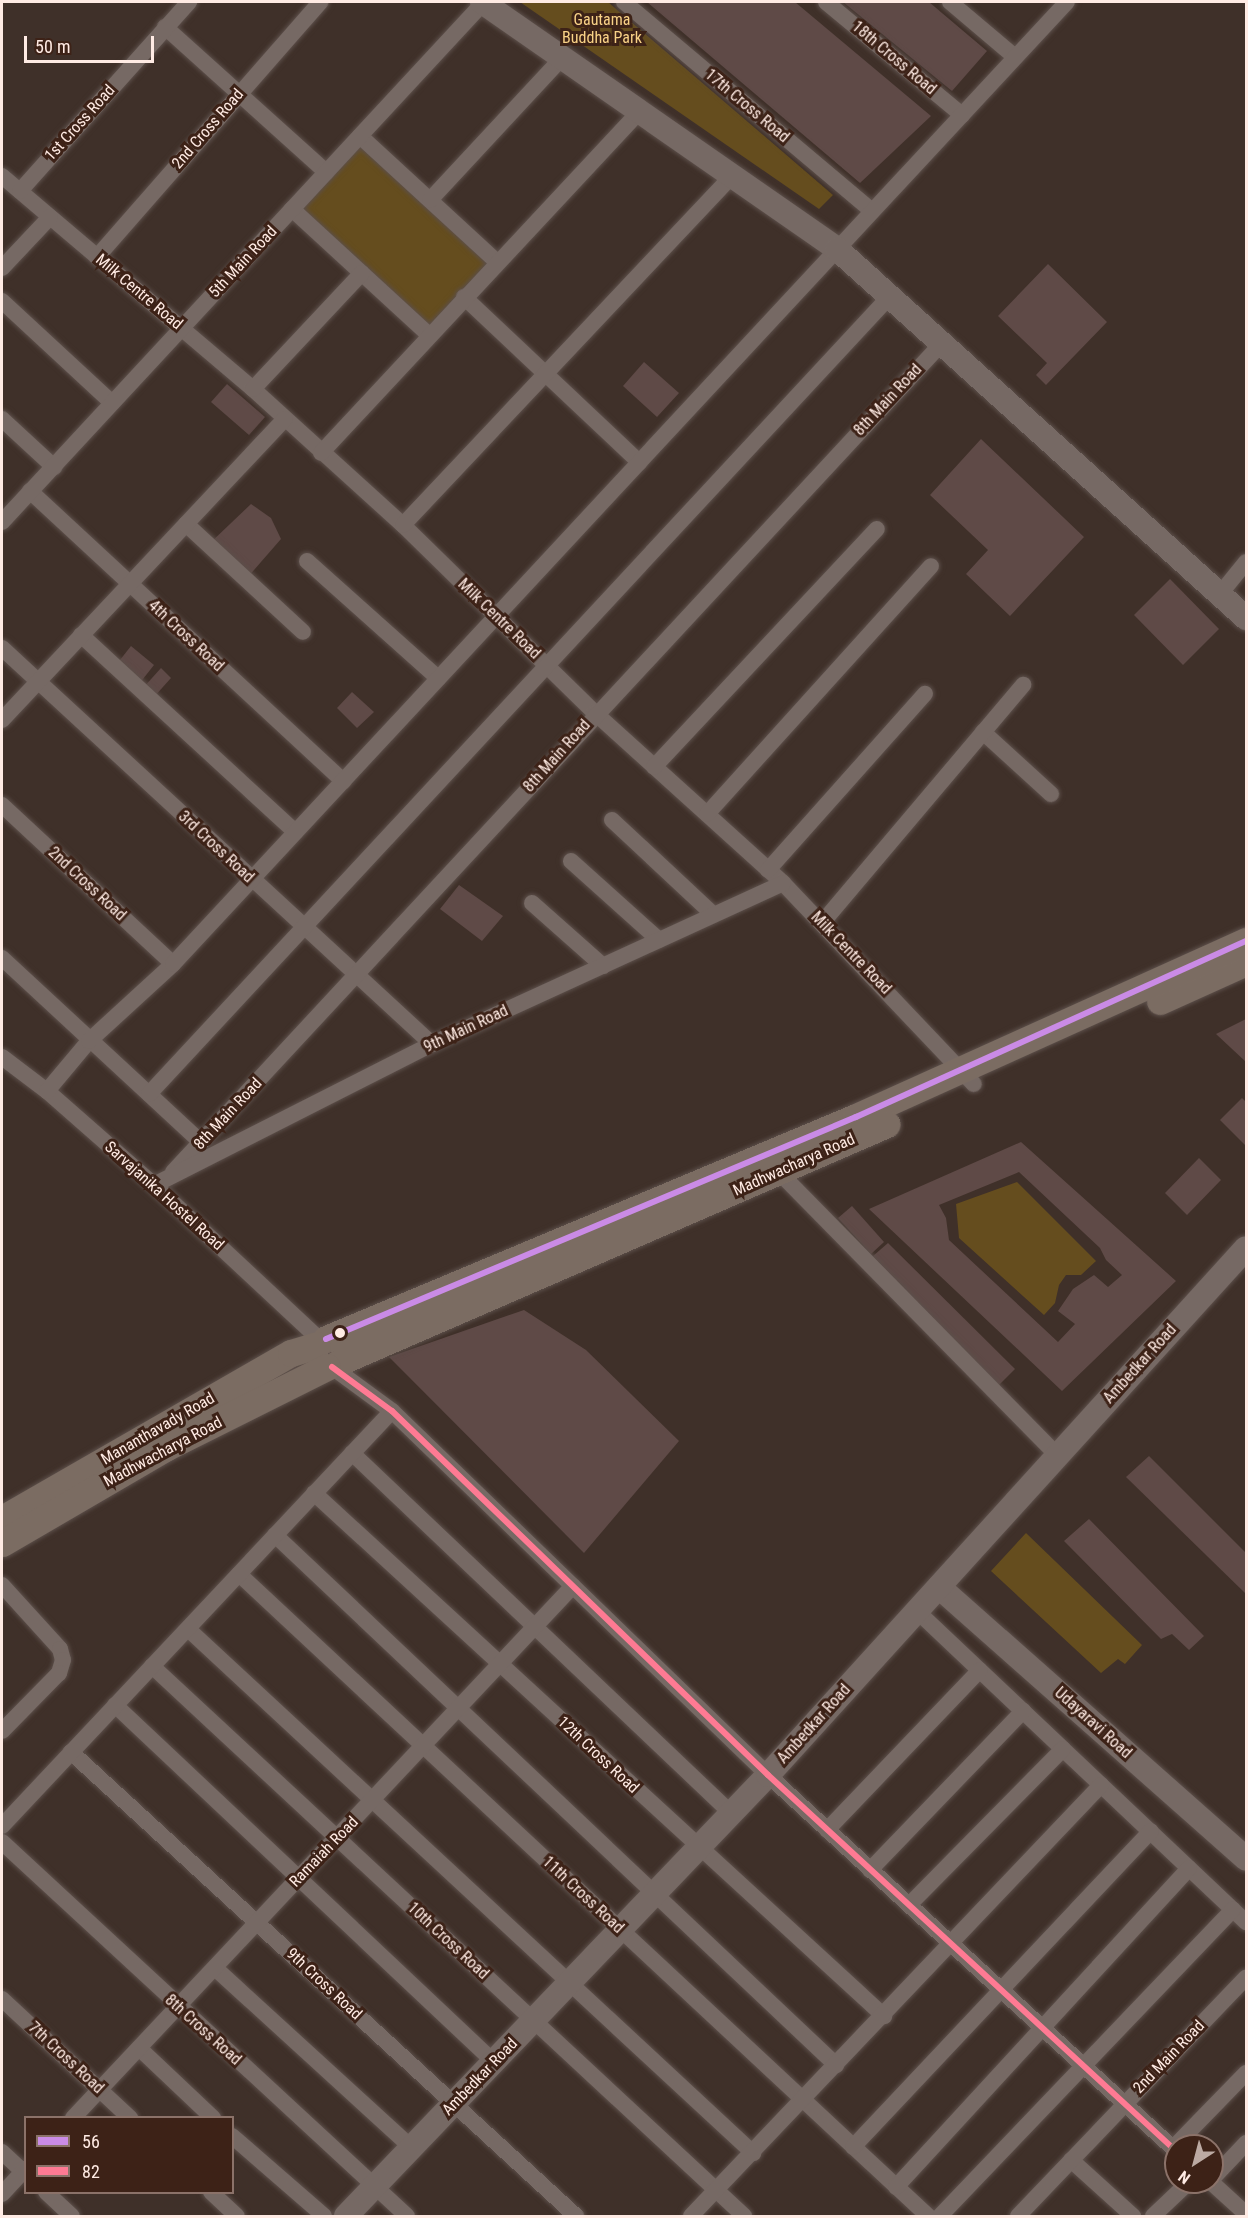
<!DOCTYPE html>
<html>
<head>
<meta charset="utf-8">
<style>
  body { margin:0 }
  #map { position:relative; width:1248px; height:2218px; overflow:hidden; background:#3f3029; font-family:"Roboto Condensed",sans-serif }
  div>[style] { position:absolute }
  .green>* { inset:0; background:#654d1e }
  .building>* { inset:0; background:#5f4a47 }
  .roads { filter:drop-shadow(0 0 2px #5c4f4a) drop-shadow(0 0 2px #5c4f4a) }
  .street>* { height:16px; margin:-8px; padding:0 8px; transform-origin:8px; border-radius:8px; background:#766964 }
  .secondary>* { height:24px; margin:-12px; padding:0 12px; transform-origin:12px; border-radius:12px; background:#766964 }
  .primary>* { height:27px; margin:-13.5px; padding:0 13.5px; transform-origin:13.5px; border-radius:13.5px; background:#7b6c62 }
  .bus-1>* { height:6px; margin:-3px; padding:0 3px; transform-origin:3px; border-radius:3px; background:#ca8be6 }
  .bus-2>* { height:6px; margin:-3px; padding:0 3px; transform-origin:3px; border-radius:3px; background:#fe7a93 }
  .dots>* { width:16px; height:16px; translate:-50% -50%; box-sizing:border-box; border:3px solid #3d2217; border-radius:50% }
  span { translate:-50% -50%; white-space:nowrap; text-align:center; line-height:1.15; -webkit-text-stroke:6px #3d2217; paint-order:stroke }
  .park-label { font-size:16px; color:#f9d287 }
  .street-label { font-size:16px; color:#ffebe4 }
  .frame { position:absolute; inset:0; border:3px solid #ffebe4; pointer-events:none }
  .legend { position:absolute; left:24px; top:2116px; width:210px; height:78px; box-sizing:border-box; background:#3d2217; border:2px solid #8b7269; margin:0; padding:8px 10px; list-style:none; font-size:18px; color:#ffebe4 }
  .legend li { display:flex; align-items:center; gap:12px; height:30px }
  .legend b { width:30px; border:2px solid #8b7269 }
  .north { position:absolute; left:1164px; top:2134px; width:60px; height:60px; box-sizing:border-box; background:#3d2217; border:2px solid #8b7269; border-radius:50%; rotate:216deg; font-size:16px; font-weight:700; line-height:24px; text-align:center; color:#ffebe4 }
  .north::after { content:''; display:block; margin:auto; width:21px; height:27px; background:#bcaaa3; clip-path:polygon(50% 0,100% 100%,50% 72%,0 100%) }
  .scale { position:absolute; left:24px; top:36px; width:130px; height:27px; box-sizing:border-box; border:3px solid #ffebe4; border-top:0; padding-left:8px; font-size:18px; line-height:21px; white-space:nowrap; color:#ffebe4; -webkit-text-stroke:4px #3d2217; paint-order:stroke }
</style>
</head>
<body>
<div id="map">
  <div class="green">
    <div style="clip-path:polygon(520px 2px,608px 2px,833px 195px,819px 209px)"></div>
    <div style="clip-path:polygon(361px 145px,488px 263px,429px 327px,301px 209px)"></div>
    <div style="clip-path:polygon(1017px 1182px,1096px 1261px,1081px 1275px,1066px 1275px,1059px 1285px,1055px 1303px,1044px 1315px,959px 1238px,956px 1204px)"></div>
    <div style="clip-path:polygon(1026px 1533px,1142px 1645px,1125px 1664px,1118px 1659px,1101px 1673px,991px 1571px)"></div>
  </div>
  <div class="building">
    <div style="clip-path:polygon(647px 2px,795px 2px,931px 116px,860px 183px)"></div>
    <div style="clip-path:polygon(843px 2px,929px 2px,987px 51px,952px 91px)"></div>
    <div style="clip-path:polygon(1048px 264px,1107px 322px,1046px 385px,1036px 375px,1047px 363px,998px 316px)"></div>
    <div style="clip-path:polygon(644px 362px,679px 393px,657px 417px,623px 386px)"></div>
    <div style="clip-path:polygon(227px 384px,265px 417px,249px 435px,211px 402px)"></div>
    <div style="clip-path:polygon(981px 439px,1084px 537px,1010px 616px,966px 574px,988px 550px,930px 495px)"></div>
    <div style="clip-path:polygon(251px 504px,271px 518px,281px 539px,247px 578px,209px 544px)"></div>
    <div style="clip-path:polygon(1170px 579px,1219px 629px,1183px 665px,1134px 615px)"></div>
    <div style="clip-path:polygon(131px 646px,154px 665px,139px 684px,116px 665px)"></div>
    <div style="clip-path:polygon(161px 668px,171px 678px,154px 697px,143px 688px)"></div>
    <div style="clip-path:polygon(352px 692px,374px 712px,357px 728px,337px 708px)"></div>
    <div style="clip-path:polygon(459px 885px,503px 916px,482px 941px,440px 909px)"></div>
    <div style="clip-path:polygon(1246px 1019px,1246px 1062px,1216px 1034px)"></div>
    <div style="clip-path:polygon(1242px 1098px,1246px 1102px,1246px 1146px,1220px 1120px)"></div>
    <div style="clip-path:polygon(evenodd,1021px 1142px,1176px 1281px,1062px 1391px,869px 1209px,1021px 1142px,1019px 1172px,1100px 1248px,1106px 1260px,1122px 1275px,1108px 1287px,1094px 1275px,1073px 1289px,1058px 1311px,1075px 1324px,1058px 1342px,949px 1240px,946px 1218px,939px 1205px,1019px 1172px)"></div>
    <div style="clip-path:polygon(1199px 1158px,1221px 1180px,1187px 1215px,1165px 1193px)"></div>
    <div style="clip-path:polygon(852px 1206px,884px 1242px,871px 1254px,838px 1218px)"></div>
    <div style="clip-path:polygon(888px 1243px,1015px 1369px,999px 1385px,873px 1256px)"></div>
    <div style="clip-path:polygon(524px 1310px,586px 1350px,679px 1441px,584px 1553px,389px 1357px)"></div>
    <div style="clip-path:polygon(1149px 1456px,1246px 1553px,1246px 1594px,1126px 1477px)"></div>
    <div style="clip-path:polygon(1089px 1519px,1204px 1636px,1189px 1650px,1172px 1634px,1161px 1639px,1064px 1541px)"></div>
  </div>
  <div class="roads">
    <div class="street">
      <div style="left:624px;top:2px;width:323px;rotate:40.1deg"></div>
      <div style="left:826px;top:2px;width:177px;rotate:39.7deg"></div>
      <div style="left:950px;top:2px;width:85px;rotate:40.2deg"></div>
      <div style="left:165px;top:27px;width:217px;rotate:42deg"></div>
      <div style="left:360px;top:136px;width:186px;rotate:42.6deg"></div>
      <div style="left:2px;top:176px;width:329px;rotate:40.3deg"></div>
      <div style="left:253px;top:389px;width:202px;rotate:42.2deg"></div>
      <div style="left:403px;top:525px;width:269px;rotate:44.4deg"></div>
      <div style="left:595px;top:713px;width:253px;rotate:42.1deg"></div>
      <div style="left:783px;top:883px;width:277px;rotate:46.5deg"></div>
      <div style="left:20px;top:191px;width:254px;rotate:-48.2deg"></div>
      <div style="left:430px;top:200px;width:195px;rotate:-47.1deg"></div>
      <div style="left:292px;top:209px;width:185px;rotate:42.6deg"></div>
      <div style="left:97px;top:257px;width:339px;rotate:-48.8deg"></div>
      <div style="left:2px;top:268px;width:70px;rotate:-46.7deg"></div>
      <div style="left:464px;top:297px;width:241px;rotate:43.3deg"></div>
      <div style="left:2px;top:301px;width:150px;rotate:42.8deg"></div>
      <div style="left:253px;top:389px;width:159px;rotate:-46.8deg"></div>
      <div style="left:2px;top:419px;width:71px;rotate:42.7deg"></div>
      <div style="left:321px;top:453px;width:468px;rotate:-47deg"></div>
      <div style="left:30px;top:491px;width:427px;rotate:42.8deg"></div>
      <div style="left:2px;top:522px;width:709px;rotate:-47.17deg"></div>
      <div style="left:186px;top:524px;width:159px;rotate:42.7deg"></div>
      <div style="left:403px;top:525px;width:481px;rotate:-46.7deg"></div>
      <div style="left:307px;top:561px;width:176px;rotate:41.8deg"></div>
      <div style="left:1220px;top:594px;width:41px;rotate:-50.9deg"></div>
      <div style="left:81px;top:635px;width:291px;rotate:42.6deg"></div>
      <div style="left:2px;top:648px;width:585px;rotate:42.64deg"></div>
      <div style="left:2px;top:720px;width:413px;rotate:-46.8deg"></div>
      <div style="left:983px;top:732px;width:92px;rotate:42.4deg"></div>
      <div style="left:654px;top:767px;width:326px;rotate:-46.9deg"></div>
      <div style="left:2px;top:805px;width:233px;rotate:42.9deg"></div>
      <div style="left:707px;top:814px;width:334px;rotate:-47.9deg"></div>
      <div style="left:612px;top:820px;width:139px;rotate:43deg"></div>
      <div style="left:571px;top:861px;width:118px;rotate:41.9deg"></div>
      <div style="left:768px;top:870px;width:236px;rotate:-48.3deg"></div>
      <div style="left:532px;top:903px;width:95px;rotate:41.6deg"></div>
      <div style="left:822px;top:923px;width:312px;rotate:-49.8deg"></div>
      <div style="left:2px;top:958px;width:271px;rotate:42.8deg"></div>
      <div style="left:2px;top:1057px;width:56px;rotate:37.1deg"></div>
      <div style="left:47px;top:1091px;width:142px;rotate:41.3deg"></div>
      <div style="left:154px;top:1185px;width:229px;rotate:43deg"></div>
      <div style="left:47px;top:1091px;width:65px;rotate:-50deg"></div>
      <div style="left:89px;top:1041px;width:114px;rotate:-42.5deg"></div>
      <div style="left:173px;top:964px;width:1313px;rotate:-47.1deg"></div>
      <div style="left:149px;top:1094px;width:1089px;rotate:-47.12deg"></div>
      <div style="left:774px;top:1167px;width:404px;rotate:45.5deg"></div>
      <div style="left:173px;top:1172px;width:1132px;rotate:-47.15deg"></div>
      <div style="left:154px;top:1185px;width:312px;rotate:-26.9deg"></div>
      <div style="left:432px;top:1044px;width:386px;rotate:-24.6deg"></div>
      <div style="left:332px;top:1367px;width:74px;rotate:36.3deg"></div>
      <div style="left:392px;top:1411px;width:523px;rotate:44.07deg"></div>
      <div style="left:768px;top:1775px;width:555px;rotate:42.66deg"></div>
      <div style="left:352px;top:1453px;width:523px;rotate:43.53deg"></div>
      <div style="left:314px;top:1493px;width:774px;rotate:42.54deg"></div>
      <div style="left:275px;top:1535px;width:772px;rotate:43.37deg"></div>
      <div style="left:239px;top:1574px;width:942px;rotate:42.98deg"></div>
      <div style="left:2px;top:1585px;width:86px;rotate:47.8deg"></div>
      <div style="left:60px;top:1649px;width:11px;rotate:75deg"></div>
      <div style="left:63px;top:1660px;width:14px;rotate:107deg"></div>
      <div style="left:59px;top:1673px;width:81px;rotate:134.5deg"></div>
      <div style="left:917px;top:1611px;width:453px;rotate:43.4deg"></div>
      <div style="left:188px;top:1629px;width:771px;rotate:42.84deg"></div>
      <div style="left:152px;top:1666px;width:808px;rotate:42.89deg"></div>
      <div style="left:115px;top:1705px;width:521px;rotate:43.29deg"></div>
      <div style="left:71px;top:1752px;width:686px;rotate:42.58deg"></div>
      <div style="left:2px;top:1826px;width:569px;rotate:-46.78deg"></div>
      <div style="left:827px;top:1830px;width:221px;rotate:-46.3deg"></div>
      <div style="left:2px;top:1842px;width:551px;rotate:42.72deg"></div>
      <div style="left:870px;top:1870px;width:221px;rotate:-46.1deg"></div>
      <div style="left:909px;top:1905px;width:219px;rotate:-45.4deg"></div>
      <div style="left:215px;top:1968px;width:267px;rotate:42.4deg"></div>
      <div style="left:2px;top:1999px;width:175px;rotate:42.9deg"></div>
      <div style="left:139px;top:2048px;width:102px;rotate:43.4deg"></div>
      <div style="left:73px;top:2118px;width:730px;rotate:-46.78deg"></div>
      <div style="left:232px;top:2136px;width:122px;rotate:41deg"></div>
      <div style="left:853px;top:2147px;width:434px;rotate:-46.7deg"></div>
      <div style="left:1173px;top:2148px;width:105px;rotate:-45.8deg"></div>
      <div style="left:2px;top:2152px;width:33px;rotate:43deg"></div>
      <div style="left:1071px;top:2160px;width:84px;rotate:42.1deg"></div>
      <div style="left:1212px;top:2179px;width:50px;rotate:-46.6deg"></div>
      <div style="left:1211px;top:2182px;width:47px;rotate:42.4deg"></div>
      <div style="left:896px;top:2187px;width:433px;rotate:-47.4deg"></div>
      <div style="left:46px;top:2192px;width:35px;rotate:43deg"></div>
      <div style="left:211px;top:2192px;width:35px;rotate:43deg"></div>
      <div style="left:2px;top:2194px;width:35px;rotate:-47deg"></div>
      <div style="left:691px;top:2216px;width:595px;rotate:-46.43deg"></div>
      <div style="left:940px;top:2216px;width:424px;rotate:-46.3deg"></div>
      <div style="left:1018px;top:2216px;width:330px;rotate:-46.3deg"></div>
      <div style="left:1153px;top:2216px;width:50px;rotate:-43.4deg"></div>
    </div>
    <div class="secondary">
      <div style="left:482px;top:2px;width:432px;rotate:34.8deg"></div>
      <div style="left:837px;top:249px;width:551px;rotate:42.06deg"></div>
      <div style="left:939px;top:1587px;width:410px;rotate:41.5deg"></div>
      <div style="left:346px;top:2216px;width:610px;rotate:-46.26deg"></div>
      <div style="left:768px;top:1775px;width:711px;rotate:-47.79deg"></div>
    </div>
    <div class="primary">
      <div style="left:1160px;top:1001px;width:94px;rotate:-24.4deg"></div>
      <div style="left:326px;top:1339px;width:575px;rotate:-22.73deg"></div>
      <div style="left:856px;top:1117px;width:428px;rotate:-24.3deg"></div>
      <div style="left:339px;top:1362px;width:597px;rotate:-23.48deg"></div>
      <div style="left:2px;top:1519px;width:333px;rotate:-29.9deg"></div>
      <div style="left:291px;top:1353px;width:27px;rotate:-17deg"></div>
      <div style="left:2px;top:1543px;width:189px;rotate:-30.2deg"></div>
      <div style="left:165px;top:1448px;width:181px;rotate:-26.6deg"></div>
    </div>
  </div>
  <div class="bus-1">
    <div style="left:326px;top:1339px;width:575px;rotate:-22.73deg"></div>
    <div style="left:856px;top:1117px;width:428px;rotate:-24.3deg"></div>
  </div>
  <div class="bus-2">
    <div style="left:332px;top:1367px;width:74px;rotate:36.3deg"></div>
    <div style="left:392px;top:1411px;width:523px;rotate:44.07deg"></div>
    <div style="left:768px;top:1775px;width:555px;rotate:42.66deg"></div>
  </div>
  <div class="dots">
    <div style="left:340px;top:1333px;background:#ffebe4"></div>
  </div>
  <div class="park-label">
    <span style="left:602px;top:29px">Gautama<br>Buddha Park</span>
  </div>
  <div class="street-label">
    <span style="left:894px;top:58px;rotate:40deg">18th Cross Road</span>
    <span style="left:747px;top:106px;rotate:40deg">17th Cross Road</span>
    <span style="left:80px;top:123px;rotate:-48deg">1st Cross Road</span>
    <span style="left:208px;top:129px;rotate:-49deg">2nd Cross Road</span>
    <span style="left:243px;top:262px;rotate:-47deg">5th Main Road</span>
    <span style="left:139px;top:292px;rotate:40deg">Milk Centre Road</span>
    <span style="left:888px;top:400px;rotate:-47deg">8th Main Road</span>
    <span style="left:499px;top:619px;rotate:44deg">Milk Centre Road</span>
    <span style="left:186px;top:636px;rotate:43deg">4th Cross Road</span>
    <span style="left:557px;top:756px;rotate:-48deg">8th Main Road</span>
    <span style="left:216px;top:847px;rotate:43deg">3rd Cross Road</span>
    <span style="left:87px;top:884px;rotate:43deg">2nd Cross Road</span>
    <span style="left:851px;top:953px;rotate:46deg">Milk Centre Road</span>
    <span style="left:466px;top:1029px;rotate:-25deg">9th Main Road</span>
    <span style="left:228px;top:1114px;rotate:-47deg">8th Main Road</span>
    <span style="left:794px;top:1165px;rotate:-24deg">Madhwacharya Road</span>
    <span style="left:164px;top:1196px;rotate:42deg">Sarvajanika Hostel Road</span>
    <span style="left:1140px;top:1364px;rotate:-48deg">Ambedkar Road</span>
    <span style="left:158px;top:1429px;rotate:-30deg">Mananthavady Road</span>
    <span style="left:163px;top:1452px;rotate:-28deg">Madhwacharya Road</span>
    <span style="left:1093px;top:1723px;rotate:42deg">Udayaravi Road</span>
    <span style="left:814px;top:1724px;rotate:-48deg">Ambedkar Road</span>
    <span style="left:598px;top:1755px;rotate:43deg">12th Cross Road</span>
    <span style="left:324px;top:1852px;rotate:-46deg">Ramaiah Road</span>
    <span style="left:583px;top:1895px;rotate:43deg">11th Cross Road</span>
    <span style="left:448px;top:1941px;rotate:43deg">10th Cross Road</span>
    <span style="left:324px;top:1984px;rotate:43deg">9th Cross Road</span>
    <span style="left:203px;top:2030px;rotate:42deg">8th Cross Road</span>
    <span style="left:1169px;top:2057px;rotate:-46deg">2nd Main Road</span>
    <span style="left:66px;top:2058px;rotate:43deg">7th Cross Road</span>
    <span style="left:480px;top:2077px;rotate:-46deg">Ambedkar Road</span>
  </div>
  <div class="frame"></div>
  <ul class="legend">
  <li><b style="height:8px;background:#ca8be6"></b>56</li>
  <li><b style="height:8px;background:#fe7a93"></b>82</li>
  </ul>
  <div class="north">N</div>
  <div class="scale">50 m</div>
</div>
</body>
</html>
